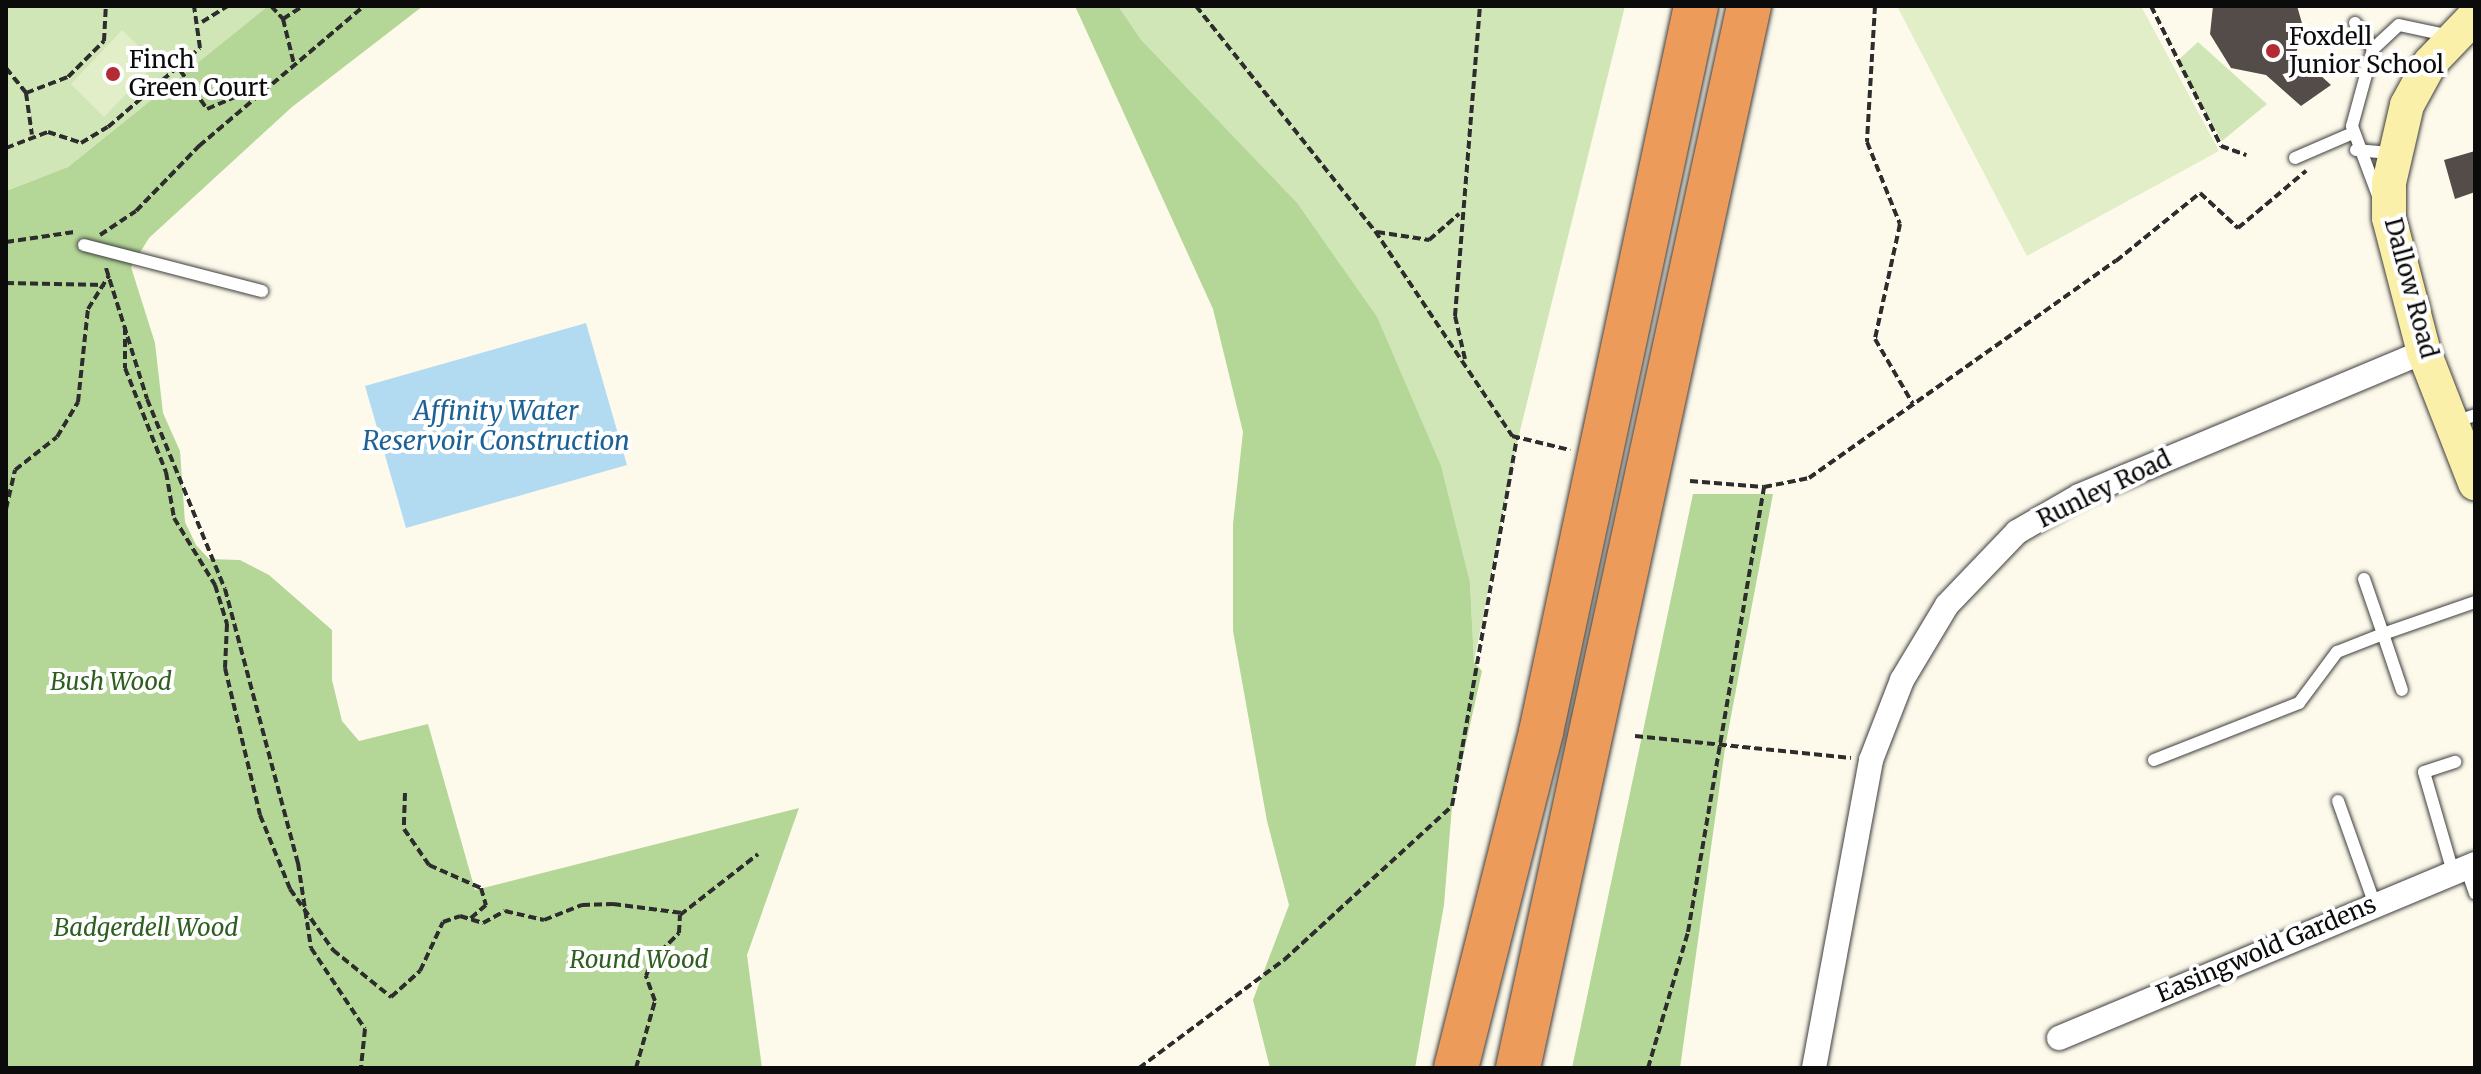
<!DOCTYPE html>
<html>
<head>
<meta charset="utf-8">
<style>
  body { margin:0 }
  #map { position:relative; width:2481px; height:1074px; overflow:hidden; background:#fefaeb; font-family:Merriweather,serif }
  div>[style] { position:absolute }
  .green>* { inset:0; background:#d0e6b7 }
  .forest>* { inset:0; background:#b4d697 }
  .pitch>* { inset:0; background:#e1eec8 }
  .water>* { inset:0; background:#b2dbf2 }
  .building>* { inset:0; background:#534c48 }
  .path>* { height:4px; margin-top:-2px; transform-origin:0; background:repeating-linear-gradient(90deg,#2d2d2d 0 8px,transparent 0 12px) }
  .roads { filter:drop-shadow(0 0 2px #3e3e3e) drop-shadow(0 0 2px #3e3e3e) }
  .lane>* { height:12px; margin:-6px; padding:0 6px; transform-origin:6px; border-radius:6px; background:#fff }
  .street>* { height:24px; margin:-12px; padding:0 12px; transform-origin:12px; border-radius:12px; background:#fff }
  .secondary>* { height:34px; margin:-17px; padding:0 17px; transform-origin:17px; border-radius:17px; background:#fbf0a9 }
  .highway>* { height:44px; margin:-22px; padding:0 22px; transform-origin:22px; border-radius:22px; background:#ed9b5a }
  .dots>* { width:22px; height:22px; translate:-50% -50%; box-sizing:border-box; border:4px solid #fff; border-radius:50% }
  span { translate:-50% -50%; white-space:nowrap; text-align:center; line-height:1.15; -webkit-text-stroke:8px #fff; paint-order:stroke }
  .poi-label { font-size:24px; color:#0b0b0b }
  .left { translate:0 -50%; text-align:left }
  .street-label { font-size:24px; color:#0b0b0b }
  .park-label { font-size:24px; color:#2e5f20; font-style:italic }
  .water-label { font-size:26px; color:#1c6296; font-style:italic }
  .frame { position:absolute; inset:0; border:8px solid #0b0b0b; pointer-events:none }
</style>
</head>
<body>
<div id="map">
  <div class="green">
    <div style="clip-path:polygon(6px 6px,268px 6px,68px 167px,6px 191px)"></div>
    <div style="clip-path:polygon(1118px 6px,1625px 6px,1518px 439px,1474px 662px,1470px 583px)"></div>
    <div style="clip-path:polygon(2198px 42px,2267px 104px,2222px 141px,2176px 62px)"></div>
  </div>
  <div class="forest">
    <div style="clip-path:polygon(268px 6px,423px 6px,292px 107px,149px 238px,131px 267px,155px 343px,163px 413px,180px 451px,185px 522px,196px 545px,209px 559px,240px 560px,269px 575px,332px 630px,332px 680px,342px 721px,359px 741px,428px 724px,475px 890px,799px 808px,747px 955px,762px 1068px,6px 1068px,6px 191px,68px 167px)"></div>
    <div style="clip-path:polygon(1075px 6px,1118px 6px,1141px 40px,1297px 203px,1377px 317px,1441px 466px,1470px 583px,1474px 662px,1482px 671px,1452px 806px,1444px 905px,1415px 1068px,1270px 1068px,1253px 1000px,1289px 905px,1267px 821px,1233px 631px,1233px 524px,1243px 432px,1213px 309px)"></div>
    <div style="clip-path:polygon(1693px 494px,1773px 494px,1725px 748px,1680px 1068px,1572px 1068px)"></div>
  </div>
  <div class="pitch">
    <div style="clip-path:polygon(1897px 6px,2141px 6px,2219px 151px,2027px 256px)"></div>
    <div style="clip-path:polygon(122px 30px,156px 63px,104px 117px,71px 84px)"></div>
  </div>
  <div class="water">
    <div style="clip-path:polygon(586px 323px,627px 465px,406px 528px,365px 386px)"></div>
  </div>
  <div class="building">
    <div style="clip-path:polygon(2213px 6px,2297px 6px,2304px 30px,2296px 53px,2331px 85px,2301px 106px,2266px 75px,2231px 68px,2210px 34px)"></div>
    <div style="clip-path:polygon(2475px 151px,2475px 192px,2455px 199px,2444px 160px)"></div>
  </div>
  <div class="path">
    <div style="left:271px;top:6px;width:18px;rotate:47deg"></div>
    <div style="left:283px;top:19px;width:24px;rotate:-33deg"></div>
    <div style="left:1196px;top:6px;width:288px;rotate:51.5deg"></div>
    <div style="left:1375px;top:231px;width:247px;rotate:56.2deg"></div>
    <div style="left:1512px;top:436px;width:60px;rotate:13.6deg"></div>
    <div style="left:1875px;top:6px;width:136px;rotate:93.4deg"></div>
    <div style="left:1867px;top:142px;width:88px;rotate:68.1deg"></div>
    <div style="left:1900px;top:224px;width:118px;rotate:102.3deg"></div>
    <div style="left:1875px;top:339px;width:75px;rotate:59.7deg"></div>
    <div style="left:2151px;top:6px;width:157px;rotate:63.4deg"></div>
    <div style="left:2221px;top:146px;width:27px;rotate:20deg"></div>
    <div style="left:283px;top:19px;width:46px;rotate:76.3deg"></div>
    <div style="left:202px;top:22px;width:31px;rotate:-32deg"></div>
    <div style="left:6px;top:68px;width:32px;rotate:51deg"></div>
    <div style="left:26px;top:93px;width:42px;rotate:81.9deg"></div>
    <div style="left:180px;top:70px;width:47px;rotate:55.3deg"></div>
    <div style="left:207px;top:109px;width:69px;rotate:-23.2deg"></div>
    <div style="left:26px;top:93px;width:45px;rotate:-20.9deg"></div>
    <div style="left:68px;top:77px;width:51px;rotate:-45deg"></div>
    <div style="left:104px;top:41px;width:35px;rotate:-87deg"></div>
    <div style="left:6px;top:148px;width:45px;rotate:-20.9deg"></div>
    <div style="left:48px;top:132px;width:35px;rotate:18deg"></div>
    <div style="left:81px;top:143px;width:31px;rotate:-31deg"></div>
    <div style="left:108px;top:127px;width:121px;rotate:-40.7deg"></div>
    <div style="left:200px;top:48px;width:42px;rotate:-98.1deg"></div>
    <div style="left:1377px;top:232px;width:53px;rotate:8.7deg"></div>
    <div style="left:1429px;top:240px;width:40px;rotate:-41deg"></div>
    <div style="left:100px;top:235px;width:43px;rotate:-33.7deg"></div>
    <div style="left:136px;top:211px;width:91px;rotate:-45.9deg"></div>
    <div style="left:199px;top:146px;width:216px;rotate:-40.3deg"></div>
    <div style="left:6px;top:242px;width:69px;rotate:-8.4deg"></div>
    <div style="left:106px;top:268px;width:137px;rotate:72.6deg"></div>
    <div style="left:147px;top:399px;width:205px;rotate:67.7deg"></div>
    <div style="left:225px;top:589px;width:284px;rotate:75.1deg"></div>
    <div style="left:298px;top:863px;width:86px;rotate:81.3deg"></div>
    <div style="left:311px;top:948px;width:97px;rotate:56.3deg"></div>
    <div style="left:365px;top:1029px;width:39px;rotate:96deg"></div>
    <div style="left:6px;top:283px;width:99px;rotate:1.2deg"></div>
    <div style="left:125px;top:327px;width:41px;rotate:90deg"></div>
    <div style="left:125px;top:368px;width:112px;rotate:68.5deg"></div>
    <div style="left:166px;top:472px;width:47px;rotate:80.1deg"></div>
    <div style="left:174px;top:518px;width:79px;rotate:58.5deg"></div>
    <div style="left:215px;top:585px;width:41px;rotate:72.9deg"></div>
    <div style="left:227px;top:624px;width:44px;rotate:92.6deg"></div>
    <div style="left:225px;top:668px;width:151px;rotate:76.6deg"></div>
    <div style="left:260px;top:815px;width:80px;rotate:67.9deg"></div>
    <div style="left:290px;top:889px;width:75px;rotate:54.8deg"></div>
    <div style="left:333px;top:950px;width:75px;rotate:39deg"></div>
    <div style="left:391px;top:997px;width:39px;rotate:-42deg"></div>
    <div style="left:420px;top:971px;width:54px;rotate:-64.9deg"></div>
    <div style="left:443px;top:922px;width:18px;rotate:-19deg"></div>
    <div style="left:460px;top:916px;width:24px;rotate:17deg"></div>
    <div style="left:483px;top:923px;width:25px;rotate:-29deg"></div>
    <div style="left:505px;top:911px;width:40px;rotate:13deg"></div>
    <div style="left:544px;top:920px;width:41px;rotate:-21.5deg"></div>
    <div style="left:582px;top:905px;width:31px;rotate:-2deg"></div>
    <div style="left:613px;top:904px;width:70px;rotate:7.4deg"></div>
    <div style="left:1465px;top:359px;width:44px;rotate:-103.1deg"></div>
    <div style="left:1455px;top:316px;width:311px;rotate:-85.4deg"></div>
    <div style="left:1690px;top:481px;width:74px;rotate:4.6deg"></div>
    <div style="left:6px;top:509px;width:40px;rotate:-77deg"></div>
    <div style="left:15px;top:470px;width:53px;rotate:-38.2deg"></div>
    <div style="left:57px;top:437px;width:41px;rotate:-59deg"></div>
    <div style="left:78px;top:402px;width:94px;rotate:-83.9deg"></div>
    <div style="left:88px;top:309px;width:40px;rotate:-58deg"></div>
    <div style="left:1635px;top:736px;width:217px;rotate:5.8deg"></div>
    <div style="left:405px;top:793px;width:36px;rotate:92deg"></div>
    <div style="left:404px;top:829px;width:44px;rotate:55.2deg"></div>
    <div style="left:429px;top:865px;width:57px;rotate:23.9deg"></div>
    <div style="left:481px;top:888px;width:18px;rotate:74deg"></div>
    <div style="left:486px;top:905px;width:23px;rotate:139deg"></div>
    <div style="left:636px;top:1068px;width:70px;rotate:-74.2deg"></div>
    <div style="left:655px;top:1001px;width:27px;rotate:-110deg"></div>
    <div style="left:646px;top:976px;width:17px;rotate:-69deg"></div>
    <div style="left:652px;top:960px;width:38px;rotate:-45deg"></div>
    <div style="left:679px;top:933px;width:18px;rotate:-87deg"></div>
    <div style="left:680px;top:915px;width:99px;rotate:-38deg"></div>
    <div style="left:1139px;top:1068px;width:181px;rotate:-36.7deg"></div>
    <div style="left:1284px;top:960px;width:228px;rotate:-42.5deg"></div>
    <div style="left:1452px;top:806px;width:375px;rotate:-80deg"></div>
    <div style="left:1648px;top:1068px;width:142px;rotate:-73.6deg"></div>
    <div style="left:1688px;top:932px;width:451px;rotate:-80.3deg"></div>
    <div style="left:1764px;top:487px;width:46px;rotate:-11.3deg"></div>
    <div style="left:1809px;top:478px;width:376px;rotate:-35.3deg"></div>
    <div style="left:2116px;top:261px;width:108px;rotate:-39deg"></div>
    <div style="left:2200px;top:193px;width:52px;rotate:42.6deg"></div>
    <div style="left:2238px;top:228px;width:89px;rotate:-40deg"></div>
  </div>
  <div class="roads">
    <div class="lane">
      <div style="left:2355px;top:23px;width:32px;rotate:55deg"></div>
      <div style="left:2356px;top:150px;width:37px;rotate:5deg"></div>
      <div style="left:2295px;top:158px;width:63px;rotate:-23.3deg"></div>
      <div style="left:2380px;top:201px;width:80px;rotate:-110.5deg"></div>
      <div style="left:2352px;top:126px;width:80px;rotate:-74.7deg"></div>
      <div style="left:2373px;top:49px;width:35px;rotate:-43deg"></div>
      <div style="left:2399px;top:25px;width:52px;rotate:12.2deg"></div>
      <div style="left:84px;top:245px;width:184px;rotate:14.5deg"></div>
      <div style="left:2454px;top:422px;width:22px;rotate:-18deg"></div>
      <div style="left:2364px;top:579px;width:58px;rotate:70.9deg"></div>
      <div style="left:2383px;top:634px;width:97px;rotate:-19.2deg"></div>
      <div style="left:2154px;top:760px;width:156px;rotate:-21.5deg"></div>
      <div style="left:2299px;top:703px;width:64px;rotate:-53.3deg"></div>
      <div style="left:2337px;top:652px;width:49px;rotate:-21.4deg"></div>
      <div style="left:2383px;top:634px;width:59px;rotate:71.3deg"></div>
      <div style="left:2338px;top:801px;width:107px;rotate:70.4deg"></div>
      <div style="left:2466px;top:867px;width:28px;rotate:71deg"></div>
      <div style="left:2453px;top:872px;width:104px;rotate:-106.2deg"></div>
      <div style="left:2424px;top:772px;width:33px;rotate:-18deg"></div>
    </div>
    <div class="street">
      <div style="left:2059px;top:1038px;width:451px;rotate:-22.7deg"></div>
      <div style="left:1814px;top:1068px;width:313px;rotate:-79.5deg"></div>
      <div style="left:1871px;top:760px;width:86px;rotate:-68.8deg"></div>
      <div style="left:1902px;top:680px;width:87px;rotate:-59deg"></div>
      <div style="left:1947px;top:605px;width:101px;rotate:-46.2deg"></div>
      <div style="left:2017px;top:532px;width:72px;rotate:-30.1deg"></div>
      <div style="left:2079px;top:496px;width:374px;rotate:-22.7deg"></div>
    </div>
    <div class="secondary">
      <div style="left:2475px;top:16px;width:65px;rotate:133.8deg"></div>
      <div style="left:2430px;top:63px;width:48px;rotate:118.7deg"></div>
      <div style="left:2407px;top:105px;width:80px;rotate:103deg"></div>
      <div style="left:2389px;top:183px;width:35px;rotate:90deg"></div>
      <div style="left:2389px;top:218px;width:138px;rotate:75.4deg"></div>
      <div style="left:2424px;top:352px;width:141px;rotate:68.7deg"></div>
    </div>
    <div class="highway">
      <div style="left:1456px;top:1068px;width:347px;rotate:-75.8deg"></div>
      <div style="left:1541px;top:732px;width:742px;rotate:-77.95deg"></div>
      <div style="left:1518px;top:1068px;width:1087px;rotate:-77.73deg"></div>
    </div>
  </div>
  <div class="dots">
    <div style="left:2273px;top:51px;background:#b32b34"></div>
    <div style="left:113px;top:74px;background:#b32b34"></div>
  </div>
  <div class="poi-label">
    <span class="left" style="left:2289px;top:51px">Foxdell<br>Junior School</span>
    <span class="left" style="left:129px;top:74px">Finch<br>Green Court</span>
  </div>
  <div class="street-label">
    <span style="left:2411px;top:288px;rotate:75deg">Dallow Road</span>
    <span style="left:2104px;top:489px;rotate:-26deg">Runley Road</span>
    <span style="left:2266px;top:949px;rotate:-23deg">Easingwold Gardens</span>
  </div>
  <div class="park-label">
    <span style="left:111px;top:682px">Bush Wood</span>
    <span style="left:146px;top:928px">Badgerdell Wood</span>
    <span style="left:639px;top:960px">Round Wood</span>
  </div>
  <div class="water-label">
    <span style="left:496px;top:426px">Affinity Water<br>Reservoir Construction</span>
  </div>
  <div class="frame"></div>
</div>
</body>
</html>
